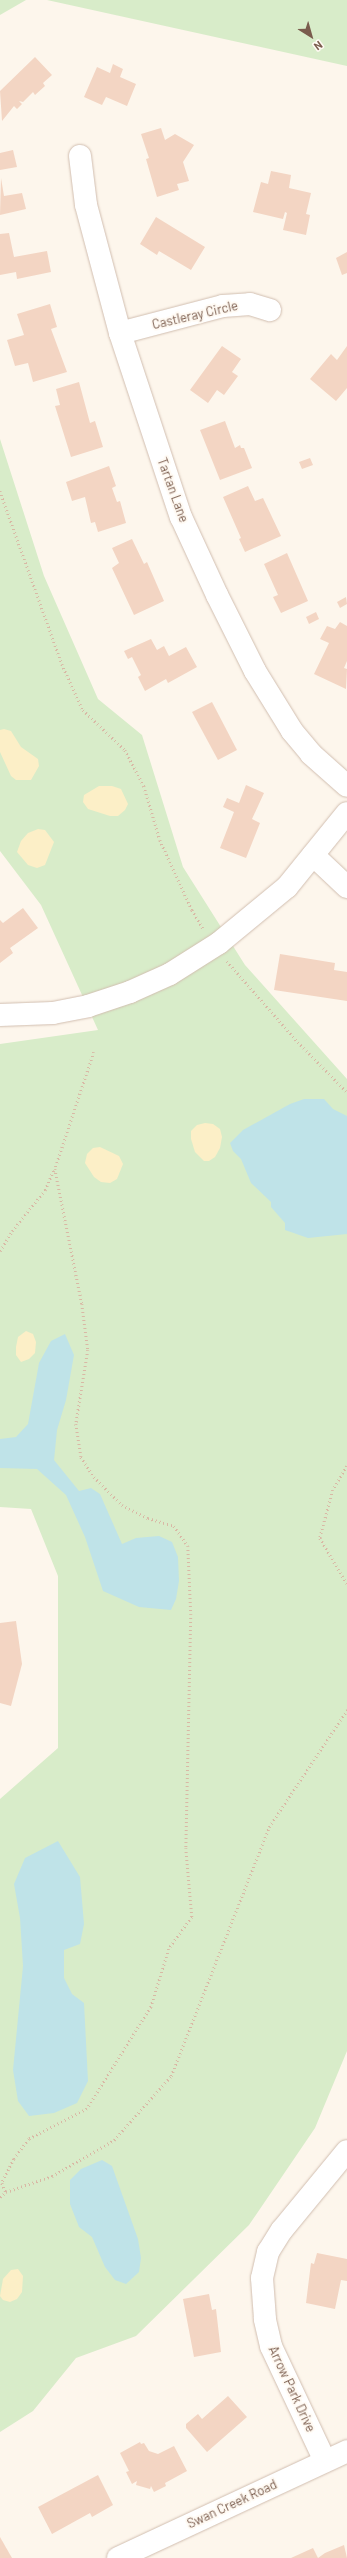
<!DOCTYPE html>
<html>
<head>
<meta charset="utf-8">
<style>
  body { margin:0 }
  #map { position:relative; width:347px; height:2558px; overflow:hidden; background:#fdf6ec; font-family:Barlow,sans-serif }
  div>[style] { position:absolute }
  .green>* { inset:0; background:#d8ecc9 }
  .sand>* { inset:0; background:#fcefc7 }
  .water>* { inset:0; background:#bfe3e8 }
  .building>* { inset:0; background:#f3d5c3 }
  .path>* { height:2.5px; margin-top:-1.25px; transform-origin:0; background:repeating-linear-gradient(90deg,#d9b8a5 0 1px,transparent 0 4px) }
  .roads { filter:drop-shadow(0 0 1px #d1beb0) drop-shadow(0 0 1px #d1beb0) }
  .minor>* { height:22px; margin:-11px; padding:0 11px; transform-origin:11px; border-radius:11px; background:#fff }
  span { translate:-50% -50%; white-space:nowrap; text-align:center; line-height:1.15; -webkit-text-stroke:4px #fffaf3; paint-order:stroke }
  .street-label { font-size:13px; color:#7a5c4d }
  .north { position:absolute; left:291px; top:16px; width:40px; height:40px; -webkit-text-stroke:3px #fffaf3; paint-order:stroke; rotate:143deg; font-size:11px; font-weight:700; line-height:16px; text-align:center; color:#7a5c4d }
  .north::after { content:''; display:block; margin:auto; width:14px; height:18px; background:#7a5c4d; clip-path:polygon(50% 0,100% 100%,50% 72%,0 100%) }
</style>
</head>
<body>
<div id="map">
  <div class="green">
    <div style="clip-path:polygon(0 0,26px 0,0 15px)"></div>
    <div style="clip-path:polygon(47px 0,347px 0,347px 66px)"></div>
    <div style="clip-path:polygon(0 439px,44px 576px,98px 699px,142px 735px,183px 867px,245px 965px,347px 1079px,347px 2051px,315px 2128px,249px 2225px,136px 2336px,76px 2358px,33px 2411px,0 2432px,0 1799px,58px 1748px,58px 1576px,31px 1509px,0 1507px,0 1044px,98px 1030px,41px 905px,0 851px)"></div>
  </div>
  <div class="sand">
    <div style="clip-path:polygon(4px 729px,11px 731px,21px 747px,38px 759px,39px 766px,31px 780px,16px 780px,11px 776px,0 752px,0 730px)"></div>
    <div style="clip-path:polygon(99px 786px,112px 786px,121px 789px,128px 804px,125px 810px,118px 816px,110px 816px,88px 809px,83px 802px,84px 795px)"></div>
    <div style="clip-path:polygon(38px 829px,45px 830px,54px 842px,45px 865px,37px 868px,28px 865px,17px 852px,21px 841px,28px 833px)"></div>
    <div style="clip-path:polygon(205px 1123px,213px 1124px,220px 1129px,222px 1137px,220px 1148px,215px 1157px,209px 1161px,204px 1161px,195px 1152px,191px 1139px,191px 1131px,197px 1125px)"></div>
    <div style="clip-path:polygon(100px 1147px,119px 1156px,123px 1164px,117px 1179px,110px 1183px,101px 1182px,94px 1177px,85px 1163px,87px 1154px,93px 1148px)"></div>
    <div style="clip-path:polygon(26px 1331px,33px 1334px,36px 1342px,35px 1353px,29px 1359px,21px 1362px,16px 1355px,16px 1347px,18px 1337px)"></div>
    <div style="clip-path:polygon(18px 2269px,23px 2276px,22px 2292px,17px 2299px,10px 2302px,3px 2300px,0 2296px,3px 2279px,11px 2270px)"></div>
  </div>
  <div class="water">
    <div style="clip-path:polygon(304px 1099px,324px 1099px,333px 1109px,347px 1116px,347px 1234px,308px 1238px,285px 1230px,285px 1223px,271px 1207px,271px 1202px,251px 1183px,241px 1159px,233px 1151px,230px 1143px,243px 1130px,290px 1104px)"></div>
    <div style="clip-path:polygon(65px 1334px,74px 1355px,66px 1400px,57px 1430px,54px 1460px,79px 1491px,91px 1488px,100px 1494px,122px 1544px,136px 1538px,159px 1536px,172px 1542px,178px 1557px,179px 1581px,176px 1599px,171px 1610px,139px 1607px,103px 1591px,85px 1537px,66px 1495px,37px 1469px,0 1468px,0 1439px,16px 1437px,28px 1424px,39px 1363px,51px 1341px)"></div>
    <div style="clip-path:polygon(58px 1841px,80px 1877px,84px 1924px,80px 1944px,64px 1950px,64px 1978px,72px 1994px,84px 2003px,88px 2081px,77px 2103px,54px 2113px,29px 2116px,18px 2101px,13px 2070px,23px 1966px,20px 1918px,14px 1884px,25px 1858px)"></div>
    <div style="clip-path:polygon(102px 2160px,112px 2166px,138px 2239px,141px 2258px,139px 2272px,126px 2284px,115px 2280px,105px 2267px,92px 2237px,79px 2227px,70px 2204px,70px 2180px,81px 2169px)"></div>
  </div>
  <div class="building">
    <div style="clip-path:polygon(35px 57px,52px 75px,43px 83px,45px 86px,35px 95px,33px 92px,23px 102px,19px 101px,22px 104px,17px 109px,14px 106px,2px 121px,0 91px)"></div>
    <div style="clip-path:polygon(113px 64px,123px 69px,120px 77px,136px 84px,127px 106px,106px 97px,102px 105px,84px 97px,97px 67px,110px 73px)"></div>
    <div style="clip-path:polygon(161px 128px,165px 140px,175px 134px,194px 145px,183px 162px,189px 181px,177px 184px,179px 190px,157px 197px,146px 159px,149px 158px,141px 134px)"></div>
    <div style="clip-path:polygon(13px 150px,17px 167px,0 170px,0 153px)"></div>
    <div style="clip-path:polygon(271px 171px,291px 175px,289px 188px,311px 193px,306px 214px,310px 215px,306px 235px,283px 230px,287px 213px,285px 212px,283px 219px,253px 212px,261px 182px,268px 184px)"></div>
    <div style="clip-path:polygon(1px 178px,4px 196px,22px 193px,26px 209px,0 215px)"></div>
    <div style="clip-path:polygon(156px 217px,205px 247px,191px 270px,159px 251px,157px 255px,140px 244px)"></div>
    <div style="clip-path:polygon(9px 233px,14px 257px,47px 251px,51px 272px,17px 279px,16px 272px,0 275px,0 234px)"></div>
    <div style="clip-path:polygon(347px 252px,347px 273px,342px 275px,336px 258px)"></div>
    <div style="clip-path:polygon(50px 304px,57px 327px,51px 329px,67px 372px,33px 382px,28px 363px,15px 366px,7px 340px,24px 335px,17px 314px)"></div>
    <div style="clip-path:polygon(222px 346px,241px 359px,232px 372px,238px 376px,224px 395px,217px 390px,208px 403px,190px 390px)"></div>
    <div style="clip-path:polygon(347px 346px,347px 388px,336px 401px,310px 379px,331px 354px,337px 360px)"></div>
    <div style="clip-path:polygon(79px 382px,90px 423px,95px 421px,103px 447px,71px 457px,55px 406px,60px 405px,56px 389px)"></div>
    <div style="clip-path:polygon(225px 421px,235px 448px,240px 445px,241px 448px,244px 448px,252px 468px,220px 480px,200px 430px)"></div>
    <div style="clip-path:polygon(310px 458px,313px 465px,302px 469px,299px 462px)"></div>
    <div style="clip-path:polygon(109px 466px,116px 486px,112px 488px,117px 502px,120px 501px,126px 523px,98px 532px,95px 522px,91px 523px,85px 497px,72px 501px,66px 482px)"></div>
    <div style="clip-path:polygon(248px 486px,255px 501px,263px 498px,281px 536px,245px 552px,239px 539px,241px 538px,223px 497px)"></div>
    <div style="clip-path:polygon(132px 539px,144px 564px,147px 562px,164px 601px,134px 615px,112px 568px,119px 563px,112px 548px)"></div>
    <div style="clip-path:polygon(287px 553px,308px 601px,281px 613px,273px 597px,278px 595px,264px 564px)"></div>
    <div style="clip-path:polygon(346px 597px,347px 604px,340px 608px,337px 602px)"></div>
    <div style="clip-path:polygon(316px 612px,319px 619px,309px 624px,306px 617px)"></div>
    <div style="clip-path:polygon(340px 622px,347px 626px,347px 661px,344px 668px,347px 669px,346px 689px,314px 674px,329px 643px,320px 639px,327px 626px,335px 629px)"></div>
    <div style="clip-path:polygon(151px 639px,157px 650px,164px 646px,169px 656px,186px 647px,197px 667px,168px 683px,166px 679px,145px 691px,138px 677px,141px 675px,132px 657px,128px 659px,124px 651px)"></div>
    <div style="clip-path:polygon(212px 702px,237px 750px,218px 760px,192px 712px)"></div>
    <div style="clip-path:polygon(246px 785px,264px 793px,252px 819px,260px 823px,246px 858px,220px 848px,234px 812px,223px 807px,227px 798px,239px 803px)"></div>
    <div style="clip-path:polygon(23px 908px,38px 928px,10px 948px,13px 953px,0 963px,0 920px,3px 923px)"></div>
    <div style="clip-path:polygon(280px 954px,335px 963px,334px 970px,347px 972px,347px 1001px,274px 990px)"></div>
    <div style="clip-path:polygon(16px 1621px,22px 1664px,11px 1706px,0 1703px,0 1623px)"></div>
    <div style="clip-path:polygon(317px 2253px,347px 2259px,347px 2281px,341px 2280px,335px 2309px,306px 2303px,311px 2263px,314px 2264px)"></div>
    <div style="clip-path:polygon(209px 2294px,212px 2310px,216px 2309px,221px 2352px,194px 2357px,183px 2299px)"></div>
    <div style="clip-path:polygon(228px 2396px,247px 2417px,207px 2452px,186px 2428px,186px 2424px,198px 2414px,202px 2419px)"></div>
    <div style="clip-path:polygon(140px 2442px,141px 2444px,144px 2443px,149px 2451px,158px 2454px,174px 2446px,187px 2471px,165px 2483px,166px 2486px,154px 2492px,151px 2486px,150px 2489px,136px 2485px,137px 2481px,132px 2484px,126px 2472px,129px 2471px,120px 2453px)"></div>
    <div style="clip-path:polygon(98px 2475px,113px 2505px,92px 2517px,90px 2513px,52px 2534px,38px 2507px)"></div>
    <div style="clip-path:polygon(0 2537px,12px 2558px,0 2558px)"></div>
    <div style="clip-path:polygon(344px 2545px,347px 2558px,318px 2558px,325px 2553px)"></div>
    <div style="clip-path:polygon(313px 2548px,318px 2558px,291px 2558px)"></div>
  </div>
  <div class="path">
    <div style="left:0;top:491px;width:184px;rotate:70.3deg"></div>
    <div style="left:62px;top:664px;width:51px;rotate:65.5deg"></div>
    <div style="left:83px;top:710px;width:58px;rotate:43.6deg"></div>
    <div style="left:125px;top:750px;width:41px;rotate:62.2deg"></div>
    <div style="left:144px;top:786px;width:56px;rotate:73.5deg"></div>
    <div style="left:160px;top:840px;width:77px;rotate:65.4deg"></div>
    <div style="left:192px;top:910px;width:23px;rotate:59deg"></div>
    <div style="left:227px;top:961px;width:108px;rotate:48.8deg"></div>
    <div style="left:298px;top:1042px;width:70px;rotate:45.6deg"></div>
    <div style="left:94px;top:1052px;width:123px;rotate:108.4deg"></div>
    <div style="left:55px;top:1169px;width:138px;rotate:78.7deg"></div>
    <div style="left:82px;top:1304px;width:46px;rotate:82.6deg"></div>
    <div style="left:88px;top:1350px;width:75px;rotate:99.2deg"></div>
    <div style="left:76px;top:1424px;width:33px;rotate:81deg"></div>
    <div style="left:81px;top:1457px;width:24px;rotate:57deg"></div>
    <div style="left:94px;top:1477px;width:40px;rotate:45deg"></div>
    <div style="left:122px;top:1505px;width:29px;rotate:27deg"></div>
    <div style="left:148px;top:1518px;width:27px;rotate:17deg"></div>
    <div style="left:174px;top:1526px;width:24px;rotate:55deg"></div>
    <div style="left:188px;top:1546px;width:68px;rotate:87.5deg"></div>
    <div style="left:191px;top:1614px;width:234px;rotate:91.2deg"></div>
    <div style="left:186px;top:1848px;width:69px;rotate:85deg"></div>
    <div style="left:192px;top:1917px;width:39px;rotate:126deg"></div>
    <div style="left:169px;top:1949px;width:61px;rotate:107.2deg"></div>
    <div style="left:151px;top:2007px;width:120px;rotate:122.1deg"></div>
    <div style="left:87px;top:2109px;width:65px;rotate:152.7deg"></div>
    <div style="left:29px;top:2139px;width:25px;rotate:127deg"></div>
    <div style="left:14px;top:2159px;width:27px;rotate:117deg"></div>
    <div style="left:2px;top:2183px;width:10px;rotate:66deg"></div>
    <div style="left:6px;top:2192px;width:49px;rotate:-19.2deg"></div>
    <div style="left:52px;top:2176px;width:72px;rotate:-30.1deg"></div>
    <div style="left:114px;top:2140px;width:86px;rotate:-48.3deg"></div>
    <div style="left:171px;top:2076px;width:268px;rotate:-68.5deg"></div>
    <div style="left:269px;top:1827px;width:141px;rotate:-56.3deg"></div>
    <div style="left:0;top:1251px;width:23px;rotate:-59deg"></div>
    <div style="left:12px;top:1231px;width:53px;rotate:-51.2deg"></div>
    <div style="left:45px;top:1190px;width:23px;rotate:-67deg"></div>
    <div style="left:347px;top:1466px;width:28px;rotate:120deg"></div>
    <div style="left:333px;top:1490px;width:50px;rotate:105.2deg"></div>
    <div style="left:320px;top:1538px;width:53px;rotate:59.6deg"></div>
    <div style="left:0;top:2197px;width:8px;rotate:-40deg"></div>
  </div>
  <div class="roads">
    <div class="minor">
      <div style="left:80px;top:156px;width:49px;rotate:83deg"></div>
      <div style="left:86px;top:205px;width:132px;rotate:75.1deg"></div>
      <div style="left:120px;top:333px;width:194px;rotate:71.7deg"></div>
      <div style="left:181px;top:517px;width:86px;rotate:65.2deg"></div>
      <div style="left:217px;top:595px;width:85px;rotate:63.4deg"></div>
      <div style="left:255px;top:671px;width:70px;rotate:58.3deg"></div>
      <div style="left:292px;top:731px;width:30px;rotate:50deg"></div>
      <div style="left:311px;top:754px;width:48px;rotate:41.6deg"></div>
      <div style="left:120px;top:333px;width:106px;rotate:-14.7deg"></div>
      <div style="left:223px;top:306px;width:27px;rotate:-4deg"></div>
      <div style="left:250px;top:304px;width:21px;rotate:17deg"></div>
      <div style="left:313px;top:855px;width:47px;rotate:43.3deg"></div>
      <div style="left:0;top:1015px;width:53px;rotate:-2.2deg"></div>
      <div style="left:53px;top:1013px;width:36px;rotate:-11deg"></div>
      <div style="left:88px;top:1006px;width:44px;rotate:-18.4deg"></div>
      <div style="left:130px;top:992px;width:44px;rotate:-24.2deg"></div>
      <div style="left:170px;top:974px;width:58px;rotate:-32.3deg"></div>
      <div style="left:219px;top:943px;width:88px;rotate:-39.5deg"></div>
      <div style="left:287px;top:887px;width:95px;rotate:-51deg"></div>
      <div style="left:325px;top:2461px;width:127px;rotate:-115.2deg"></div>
      <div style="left:271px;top:2346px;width:28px;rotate:-103deg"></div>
      <div style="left:265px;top:2319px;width:41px;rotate:-94.2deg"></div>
      <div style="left:262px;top:2278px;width:27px;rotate:-77deg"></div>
      <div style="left:268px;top:2252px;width:26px;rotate:-58deg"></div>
      <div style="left:282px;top:2230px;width:102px;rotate:-50.6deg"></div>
      <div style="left:118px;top:2558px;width:253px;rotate:-25deg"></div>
    </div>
  </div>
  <div class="street-label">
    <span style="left:195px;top:315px;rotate:-13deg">Castleray Circle</span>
    <span style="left:173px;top:490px;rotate:70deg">Tartan Lane</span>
    <span style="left:292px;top:2389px;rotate:65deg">Arrow Park Drive</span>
    <span style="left:232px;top:2504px;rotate:-25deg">Swan Creek Road</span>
  </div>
  <div class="north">N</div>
</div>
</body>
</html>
